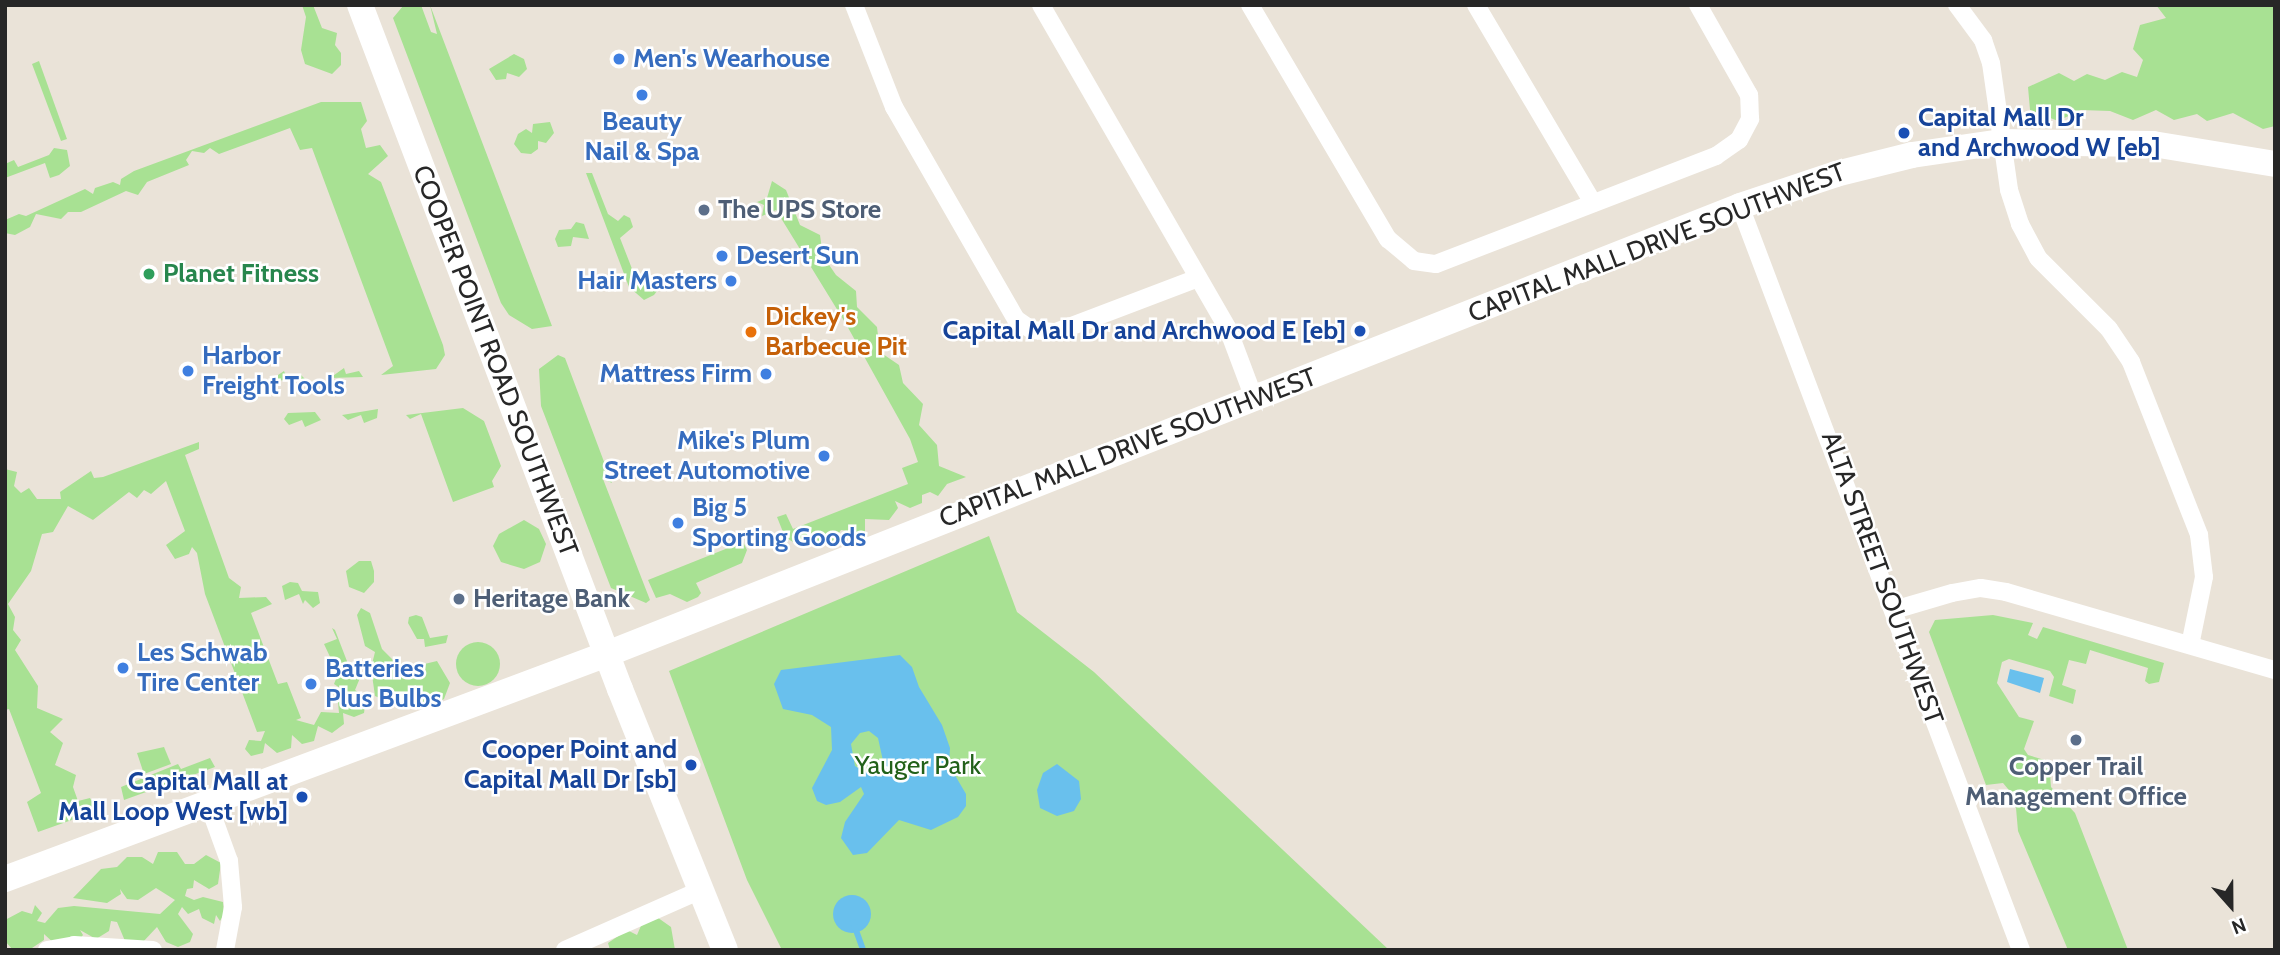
<!DOCTYPE html>
<html>
<head>
<meta charset="utf-8">
<style>
  body { margin:0 }
  #map { position:relative; width:2280px; height:955px; overflow:hidden; background:#eae3d8; font-family:Cabin,sans-serif }
  div>[style] { position:absolute }
  .green>* { inset:0; background:#a8e193 }
  .round { border-radius:50% }
  .water>* { inset:0; background:#69c0ed }
  .stream>* { height:6px; margin:-3px; padding:0 3px; transform-origin:3px; border-radius:3px; background:#69c0ed }
  .street>* { height:18px; margin:-9px; padding:0 9px; transform-origin:9px; border-radius:9px; background:#fff }
  .secondary>* { height:26px; margin:-13px; padding:0 13px; transform-origin:13px; border-radius:13px; background:#fff }
  .dots>* { width:19px; height:19px; translate:-50% -50%; box-sizing:border-box; border:4px solid #fff; border-radius:50% }
  span { translate:-50% -50%; white-space:nowrap; text-align:center; line-height:1.15; -webkit-text-stroke:5px #fff; paint-order:stroke }
  .shop-label { font-size:26px; color:#366cbe; font-weight:700 }
  .left { translate:0 -50%; text-align:left }
  .right { translate:-100% -50%; text-align:right }
  .transit-label { font-size:26px; color:#164399; font-weight:700 }
  .service-label { font-size:26px; color:#4e5e75; font-weight:700 }
  .street-label { font-size:26px; color:#272727 }
  .leisure-label { font-size:26px; color:#27864d; font-weight:700 }
  .food-label { font-size:26px; color:#c56008; font-weight:700 }
  .park-label { font-size:26px; color:#226119 }
  .frame { position:absolute; inset:0; border:7px solid #272727; pointer-events:none }
  .north { position:absolute; left:2196px; top:871px; width:70px; height:70px; -webkit-text-stroke:5px #fff; paint-order:stroke; rotate:159deg; font-size:19px; font-weight:700; line-height:28px; text-align:center; color:#272727 }
  .north::after { content:''; display:block; margin:auto; width:24px; height:32px; background:#272727; clip-path:polygon(50% 0,100% 100%,50% 72%,0 100%) }
</style>
</head>
<body>
<div id="map">
  <div class="green">
    <div style="clip-path:polygon(302px 5px,313px 5px,322px 28px,337px 33px,335px 45px,341px 53px,341px 65px,332px 74px,305px 64px,301px 50px,306px 17px)"></div>
    <div style="clip-path:polygon(421px 5px,431px 32px,437px 34px,430px 5px,552px 326px,532px 329px,509px 315px,501px 303px,393px 18px,403px 6px)"></div>
    <div style="clip-path:polygon(2156px 5px,2275px 5px,2275px 126px,2263px 129px,2233px 113px,2207px 121px,2197px 114px,2174px 120px,2156px 110px,2133px 120px,2110px 111px,2081px 110px,2058px 121px,2030px 110px,2028px 87px,2059px 73px,2074px 81px,2087px 74px,2105px 80px,2122px 72px,2137px 77px,2143px 60px,2133px 49px,2140px 25px,2166px 18px)"></div>
    <div style="clip-path:polygon(514px 54px,524px 59px,527px 69px,519px 77px,507px 73px,506px 79px,496px 80px,489px 69px)"></div>
    <div style="clip-path:polygon(39px 61px,67px 139px,61px 141px,32px 64px)"></div>
    <div style="clip-path:polygon(321px 102px,361px 102px,367px 121px,361px 129px,366px 148px,380px 145px,388px 156px,368px 174px,381px 182px,443px 345px,445px 355px,436px 369px,381px 375px,393px 366px,377px 323px,312px 148px,300px 150px,290px 128px,219px 154px,210px 148px,204px 153px,192px 151px,186px 160px,189px 165px,147px 182px,138px 195px,126px 191px,81px 212px,68px 212px,61px 219px,36px 214px,30px 227px,15px 235px,5px 233px,5px 220px,19px 214px,26px 216px,85px 189px,93px 194px,95px 188px,113px 182px,120px 185px,121px 179px,134px 171px)"></div>
    <div style="clip-path:polygon(550px 122px,554px 133px,546px 143px,538px 141px,538px 149px,531px 154px,521px 153px,514px 144px,518px 134px,526px 129px,532px 133px,533px 124px)"></div>
    <div style="clip-path:polygon(54px 148px,67px 150px,70px 166px,59px 175px,50px 178px,45px 163px,5px 178px,5px 164px,14px 160px,18px 167px,49px 155px)"></div>
    <div style="clip-path:polygon(586px 173px,592px 173px,608px 214px,618px 221px,624px 215px,630px 218px,633px 227px,620px 238px,636px 279px,645px 274px,655px 277px,660px 287px,654px 295px,644px 300px,629px 287px)"></div>
    <div style="clip-path:polygon(772px 181px,786px 190px,800px 225px,820px 235px,823px 256px,836px 275px,856px 291px,857px 307px,877px 327px,880px 352px,899px 365px,903px 383px,923px 404px,919px 425px,937px 445px,939px 466px,966px 477px,947px 484px,938px 496px,930px 492px,922px 495px,922px 503px,910px 508px,895px 501px,898px 508px,889px 520px,865px 519px,865px 533px,841px 530px,832px 542px,820px 544px,813px 538px,793px 542px,785px 537px,777px 517px,786px 514px,793px 529px,908px 484px,902px 468px,918px 462px,910px 439px,846px 324px,776px 210px,762px 216px,764px 205px,757px 202px,767px 198px)"></div>
    <div style="clip-path:polygon(576px 222px,584px 224px,589px 239px,573px 237px,571px 246px,558px 247px,555px 239px,559px 230px,571px 229px)"></div>
    <div style="clip-path:polygon(558px 355px,565px 358px,612px 483px,603px 479px,650px 600px,646px 603px,611px 588px,541px 406px,539px 369px)"></div>
    <div style="clip-path:polygon(344px 368px,346px 374px,359px 371px,363px 377px,330px 378px)"></div>
    <div style="clip-path:polygon(284px 371px,287px 378px,300px 374px,305px 379px,269px 381px)"></div>
    <div style="clip-path:polygon(463px 408px,484px 421px,501px 466px,492px 481px,494px 487px,453px 502px,421px 414px,410px 419px,406px 415px)"></div>
    <div style="clip-path:polygon(378px 409px,377px 418px,364px 423px,361px 415px,348px 420px,342px 415px)"></div>
    <div style="clip-path:polygon(315px 412px,321px 420px,305px 427px,302px 420px,289px 425px,284px 419px,288px 413px)"></div>
    <div style="clip-path:polygon(199px 442px,199px 449px,185px 455px,229px 578px,241px 587px,239px 598px,266px 597px,272px 604px,251px 613px,278px 684px,287px 682px,301px 718px,296px 720px,314px 725px,321px 712px,339px 713px,337px 692px,343px 690px,334px 684px,338px 674px,324px 644px,337px 639px,332px 628px,335px 630px,350px 669px,360px 678px,355px 690px,366px 698px,364px 713px,354px 717px,343px 713px,344px 724px,332px 733px,318px 726px,314px 741px,302px 744px,292px 735px,291px 748px,277px 753px,265px 743px,263px 753px,251px 756px,245px 749px,249px 740px,261px 741px,265px 731px,257px 732px,205px 594px,197px 553px,192px 547px,189px 554px,175px 559px,166px 545px,185px 531px,166px 481px,151px 494px,144px 490px,137px 498px,129px 492px,93px 520px,68px 506px,53px 532px,42px 534px,31px 571px,8px 604px,15px 617px,13px 630px,21px 640px,15px 650px,38px 686px,37px 708px,63px 719px,50px 732px,63px 743px,55px 765px,76px 775px,73px 787px,78px 801px,90px 798px,97px 811px,38px 832px,27px 802px,41px 793px,9px 709px,5px 710px,5px 469px,17px 472px,14px 486px,21px 493px,29px 488px,37px 499px,61px 499px,60px 492px,91px 471px,94px 478px,103px 477px)"></div>
    <div style="clip-path:polygon(524px 520px,539px 529px,546px 544px,540px 562px,524px 569px,501px 562px,493px 546px,499px 534px)"></div>
    <div style="clip-path:polygon(989px 536px,1017px 612px,1094px 672px,1389px 950px,782px 950px,747px 880px,669px 671px)"></div>
    <div style="clip-path:polygon(743px 542px,747px 550px,742px 563px,696px 583px,701px 593px,698px 597px,687px 602px,670px 594px,656px 598px,648px 580px)"></div>
    <div style="clip-path:polygon(359px 561px,371px 561px,374px 571px,374px 582px,364px 593px,349px 587px,346px 571px)"></div>
    <div style="clip-path:polygon(290px 582px,298px 583px,302px 591px,318px 592px,320px 603px,313px 608px,305px 600px,303px 604px,299px 594px,285px 600px,282px 586px)"></div>
    <div style="clip-path:polygon(361px 608px,370px 613px,382px 649px,394px 661px,412px 667px,437px 661px,450px 683px,444px 699px,430px 707px,408px 702px,400px 707px,375px 696px,371px 668px,375px 652px,365px 646px,357px 615px)"></div>
    <div style="clip-path:polygon(416px 615px,422px 617px,430px 638px,448px 635px,446px 643px,425px 647px,424px 639px,417px 639px,408px 623px,409px 617px)"></div>
    <div style="clip-path:polygon(1993px 615px,2033px 623px,2028px 635px,2037px 639px,2043px 627px,2164px 663px,2159px 682px,2149px 684px,2145px 681px,2148px 668px,2090px 650px,2086px 664px,2069px 660px,2062px 685px,2076px 690px,2073px 704px,2049px 696px,2054px 677px,2050px 671px,2009px 659px,2002px 662px,1997px 683px,2019px 717px,2034px 721px,2024px 749px,2028px 755px,2061px 765px,2050px 773px,2051px 787px,2075px 813px,2128px 950px,2068px 950px,2018px 831px,2016px 808px,2008px 789px,2003px 783px,1986px 785px,1929px 632px,1935px 620px)"></div>
    <div class="round" style="left:456px;top:642px;width:44px;height:44px"></div>
    <div style="clip-path:polygon(164px 747px,171px 764px,144px 774px,137px 753px)"></div>
    <div style="clip-path:polygon(210px 758px,215px 767px,124px 800px,121px 787px,178px 764px,181px 769px)"></div>
    <div style="clip-path:polygon(158px 852px,177px 852px,185px 864px,194px 864px,206px 855px,221px 863px,218px 884px,209px 889px,194px 880px,193px 888px,187px 889px,185px 896px,194px 900px,203px 897px,223px 902px,224px 914px,220px 921px,216px 915px,214px 924px,202px 918px,199px 909px,188px 914px,182px 907px,178px 914px,193px 934px,190px 942px,178px 947px,166px 942px,157px 927px,142px 943px,125px 941px,117px 922px,111px 921px,109px 931px,96px 939px,80px 930px,83px 935px,77px 943px,57px 946px,44px 934px,44px 940px,29px 950px,13px 950px,5px 941px,5px 920px,22px 911px,32px 914px,35px 905px,42px 913px,37px 921px,45px 923px,58px 908px,74px 906px,160px 914px,175px 900px,156px 888px,138px 900px,127px 899px,120px 889px,121px 894px,107px 903px,73px 898px,101px 869px,117px 867px,127px 857px,142px 857px,153px 864px)"></div>
    <div style="clip-path:polygon(654px 915px,671px 927px,675px 950px,610px 950px,608px 943px,627px 930px,637px 935px,643px 921px)"></div>
  </div>
  <div class="water">
    <div style="clip-path:polygon(evenodd,900px 655px,912px 667px,919px 687px,942px 725px,950px 748px,949px 765px,966px 794px,966px 806px,958px 817px,931px 830px,899px 820px,867px 853px,853px 855px,841px 838px,845px 822px,864px 794px,861px 787px,840px 802px,826px 805px,817px 801px,812px 788px,832px 750px,831px 727px,812px 715px,783px 709px,774px 684px,781px 670px,900px 655px,869px 731px,878px 738px,883px 761px,876px 770px,866px 772px,855px 766px,851px 744px,860px 733px,869px 731px)"></div>
    <div style="clip-path:polygon(2010px 669px,2044px 678px,2040px 693px,2007px 682px)"></div>
    <div style="clip-path:polygon(1057px 764px,1079px 781px,1081px 799px,1074px 811px,1057px 816px,1040px 808px,1037px 790px,1043px 773px)"></div>
    <div class="round" style="left:833px;top:895px;width:38px;height:38px"></div>
  </div>
  <div class="stream">
    <div style="left:853px;top:922px;width:30px;rotate:70deg"></div>
  </div>
  <div class="street">
    <div style="left:854px;top:5px;width:110px;rotate:68.6deg"></div>
    <div style="left:894px;top:107px;width:245px;rotate:60.1deg"></div>
    <div style="left:1016px;top:319px;width:19px;rotate:35deg"></div>
    <div style="left:1032px;top:330px;width:24px;rotate:5deg"></div>
    <div style="left:1056px;top:332px;width:152px;rotate:-20.8deg"></div>
    <div style="left:1041px;top:5px;width:374px;rotate:60deg"></div>
    <div style="left:1228px;top:329px;width:74px;rotate:69.4deg"></div>
    <div style="left:1250px;top:5px;width:272px;rotate:59.5deg"></div>
    <div style="left:1388px;top:239px;width:34px;rotate:40deg"></div>
    <div style="left:1414px;top:261px;width:22px;rotate:8deg"></div>
    <div style="left:1436px;top:264px;width:300px;rotate:-21.1deg"></div>
    <div style="left:1716px;top:156px;width:28px;rotate:-35deg"></div>
    <div style="left:1739px;top:140px;width:24px;rotate:-62deg"></div>
    <div style="left:1750px;top:119px;width:24px;rotate:-92deg"></div>
    <div style="left:1749px;top:95px;width:103px;rotate:-119.5deg"></div>
    <div style="left:1476px;top:5px;width:230px;rotate:59.4deg"></div>
    <div style="left:1957px;top:5px;width:44px;rotate:53.4deg"></div>
    <div style="left:1983px;top:40px;width:24px;rotate:71deg"></div>
    <div style="left:1991px;top:63px;width:128px;rotate:81.9deg"></div>
    <div style="left:2009px;top:190px;width:36px;rotate:72deg"></div>
    <div style="left:2020px;top:224px;width:38px;rotate:62deg"></div>
    <div style="left:2038px;top:258px;width:100px;rotate:45deg"></div>
    <div style="left:2109px;top:329px;width:40px;rotate:56deg"></div>
    <div style="left:2131px;top:362px;width:186px;rotate:68.5deg"></div>
    <div style="left:2199px;top:535px;width:42px;rotate:83.2deg"></div>
    <div style="left:2204px;top:577px;width:69px;rotate:101.6deg"></div>
    <div style="left:1740px;top:206px;width:795px;rotate:69.31deg"></div>
    <div style="left:1894px;top:610px;width:60px;rotate:-16.3deg"></div>
    <div style="left:1952px;top:593px;width:29px;rotate:-10deg"></div>
    <div style="left:1981px;top:588px;width:25px;rotate:9deg"></div>
    <div style="left:2006px;top:592px;width:280px;rotate:16.2deg"></div>
    <div style="left:208px;top:803px;width:62px;rotate:70.1deg"></div>
    <div style="left:229px;top:861px;width:46px;rotate:85deg"></div>
    <div style="left:233px;top:907px;width:44px;rotate:100.5deg"></div>
    <div style="left:47px;top:950px;width:27px;rotate:-10deg"></div>
    <div style="left:74px;top:945px;width:79px;rotate:3.6deg"></div>
    <div style="left:565px;top:950px;width:146px;rotate:-23.8deg"></div>
  </div>
  <div class="secondary">
    <div style="left:360px;top:5px;width:732px;rotate:69.19deg"></div>
    <div style="left:620px;top:689px;width:281px;rotate:68.1deg"></div>
    <div style="left:5px;top:879px;width:643px;rotate:-20.49deg"></div>
    <div style="left:607px;top:654px;width:1218px;rotate:-21.57deg"></div>
    <div style="left:1740px;top:206px;width:101px;rotate:-18.4deg"></div>
    <div style="left:1836px;top:174px;width:78px;rotate:-14deg"></div>
    <div style="left:1912px;top:155px;width:90px;rotate:-8.3deg"></div>
    <div style="left:2001px;top:142px;width:152px;rotate:0.8deg"></div>
    <div style="left:2153px;top:144px;width:124px;rotate:9.3deg"></div>
  </div>
  <div class="dots">
    <div style="left:619px;top:59px;background:#3f7fe0"></div>
    <div style="left:642px;top:95px;background:#3f7fe0"></div>
    <div style="left:1904px;top:133px;background:#1a4fb4"></div>
    <div style="left:704px;top:210px;background:#5c6f8a"></div>
    <div style="left:722px;top:256px;background:#3f7fe0"></div>
    <div style="left:149px;top:274px;background:#2e9e5b"></div>
    <div style="left:731px;top:281px;background:#3f7fe0"></div>
    <div style="left:1360px;top:331px;background:#1a4fb4"></div>
    <div style="left:751px;top:332px;background:#e8710a"></div>
    <div style="left:188px;top:371px;background:#3f7fe0"></div>
    <div style="left:766px;top:374px;background:#3f7fe0"></div>
    <div style="left:824px;top:456px;background:#3f7fe0"></div>
    <div style="left:678px;top:523px;background:#3f7fe0"></div>
    <div style="left:459px;top:599px;background:#5c6f8a"></div>
    <div style="left:123px;top:668px;background:#3f7fe0"></div>
    <div style="left:311px;top:684px;background:#3f7fe0"></div>
    <div style="left:2076px;top:740px;background:#5c6f8a"></div>
    <div style="left:691px;top:765px;background:#1a4fb4"></div>
    <div style="left:302px;top:797px;background:#1a4fb4"></div>
  </div>
  <div class="shop-label">
    <span class="left" style="left:633px;top:59px">Men's Wearhouse</span>
    <span style="left:642px;top:137px">Beauty<br>Nail &amp; Spa</span>
    <span class="left" style="left:736px;top:256px">Desert Sun</span>
    <span class="right" style="left:717px;top:281px">Hair Masters</span>
    <span class="left" style="left:202px;top:371px">Harbor<br>Freight Tools</span>
    <span class="right" style="left:752px;top:374px">Mattress Firm</span>
    <span class="right" style="left:810px;top:456px">Mike's Plum<br>Street Automotive</span>
    <span class="left" style="left:692px;top:523px">Big 5<br>Sporting Goods</span>
    <span class="left" style="left:137px;top:668px">Les Schwab<br>Tire Center</span>
    <span class="left" style="left:325px;top:684px">Batteries<br>Plus Bulbs</span>
  </div>
  <div class="transit-label">
    <span class="left" style="left:1918px;top:133px">Capital Mall Dr<br>and Archwood W [eb]</span>
    <span class="right" style="left:1346px;top:331px">Capital Mall Dr and Archwood E [eb]</span>
    <span class="right" style="left:677px;top:765px">Cooper Point and<br>Capital Mall Dr [sb]</span>
    <span class="right" style="left:288px;top:797px">Capital Mall at<br>Mall Loop West [wb]</span>
  </div>
  <div class="service-label">
    <span class="left" style="left:718px;top:210px">The UPS Store</span>
    <span class="left" style="left:473px;top:599px">Heritage Bank</span>
    <span style="left:2076px;top:782px">Copper Trail<br>Management Office</span>
  </div>
  <div class="street-label">
    <span style="left:1657px;top:243px;rotate:-21deg">CAPITAL MALL DRIVE SOUTHWEST</span>
    <span style="left:495px;top:361px;rotate:69deg">COOPER POINT ROAD SOUTHWEST</span>
    <span style="left:1128px;top:448px;rotate:-21deg">CAPITAL MALL DRIVE SOUTHWEST</span>
    <span style="left:1882px;top:578px;rotate:70deg">ALTA STREET SOUTHWEST</span>
  </div>
  <div class="leisure-label">
    <span class="left" style="left:163px;top:274px">Planet Fitness</span>
  </div>
  <div class="food-label">
    <span class="left" style="left:765px;top:332px">Dickey's<br>Barbecue Pit</span>
  </div>
  <div class="park-label">
    <span style="left:918px;top:766px">Yauger Park</span>
  </div>
  <div class="frame"></div>
  <div class="north">N</div>
</div>
</body>
</html>
